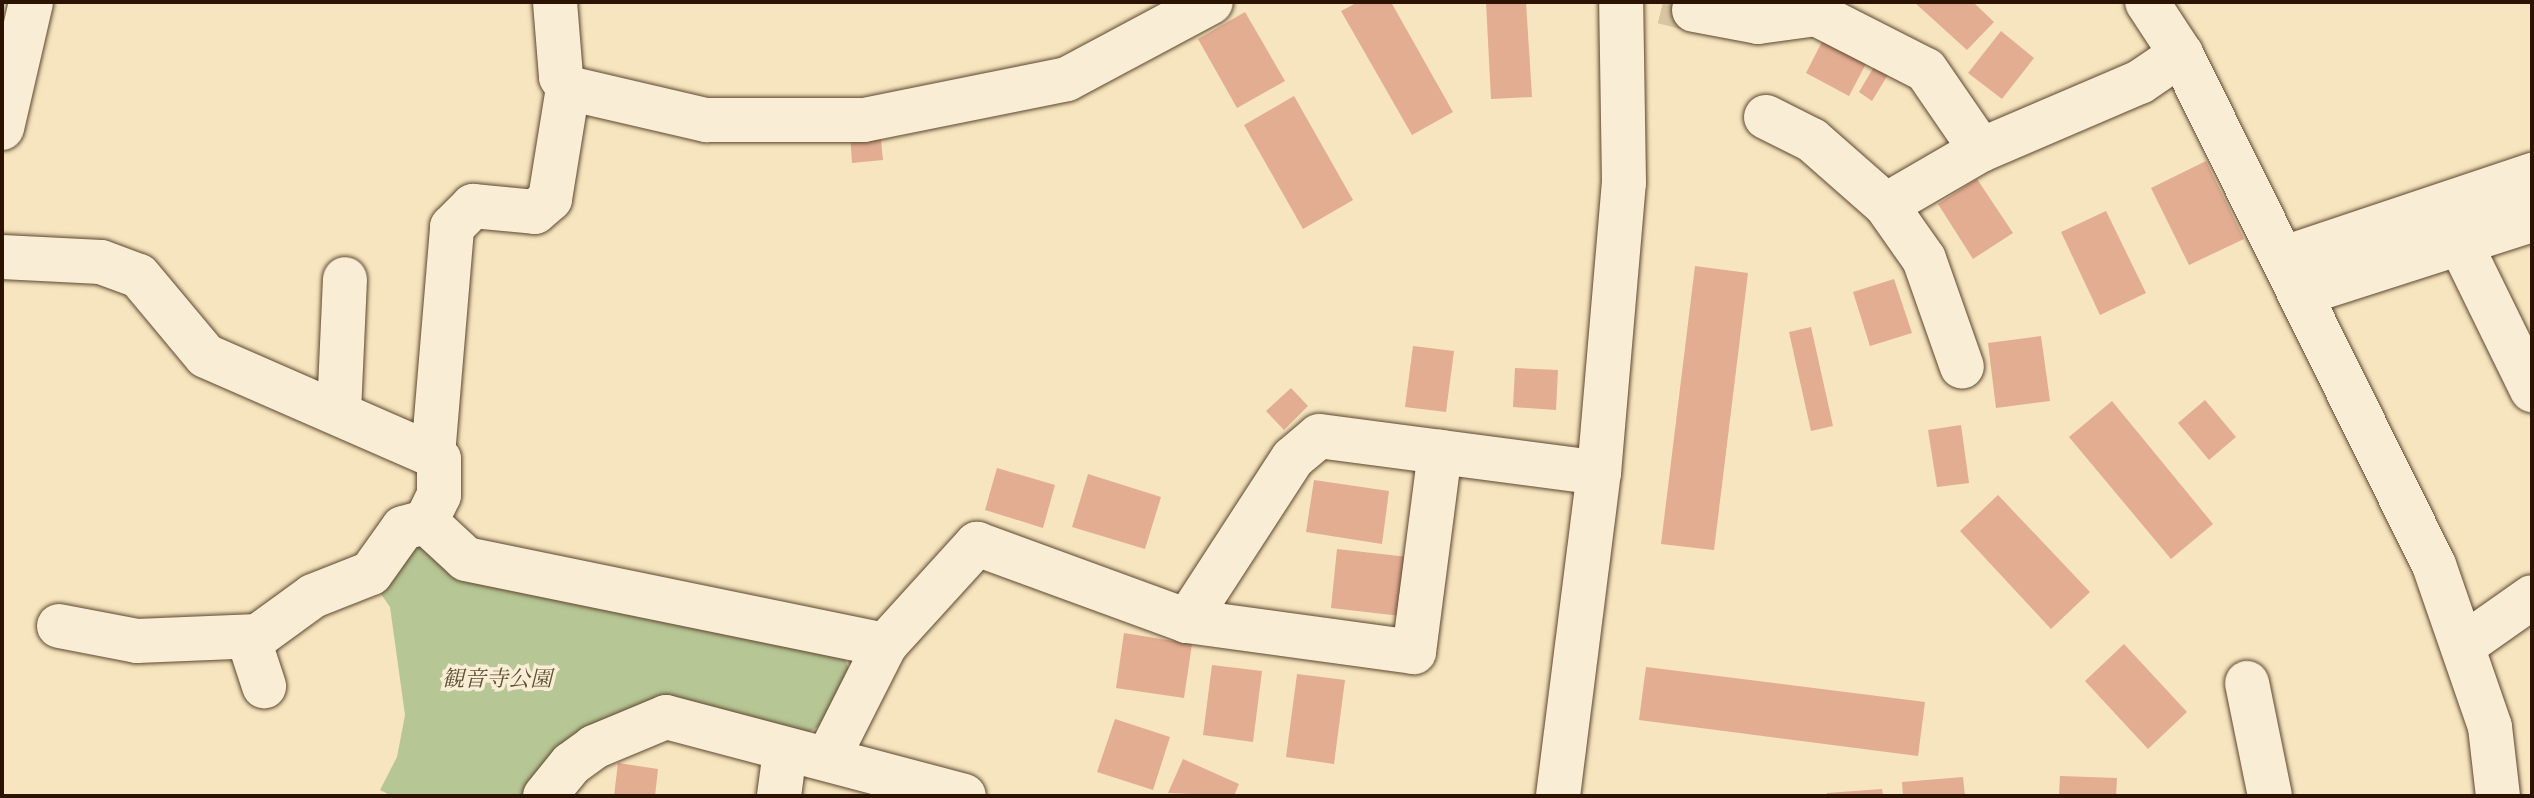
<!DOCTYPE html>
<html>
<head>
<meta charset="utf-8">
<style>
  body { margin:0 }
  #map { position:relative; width:2534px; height:798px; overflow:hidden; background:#f6e5be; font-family:"Libre Caslon Text","Noto Serif JP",serif }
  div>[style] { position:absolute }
  .green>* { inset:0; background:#b7c695 }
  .building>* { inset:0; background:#e3ad91 }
  .minor-tunnel>* { height:44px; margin-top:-22px; transform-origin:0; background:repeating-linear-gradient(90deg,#d8c5a2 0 44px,transparent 0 66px) }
  .roads { filter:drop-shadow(0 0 2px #5e4730) drop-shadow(0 0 2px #5e4730) }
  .minor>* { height:44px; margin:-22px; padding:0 22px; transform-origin:22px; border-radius:22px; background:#f9eed5 }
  span { translate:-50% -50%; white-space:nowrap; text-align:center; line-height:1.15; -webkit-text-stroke:7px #f9eed5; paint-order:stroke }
  .park-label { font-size:22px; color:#5d5134; font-style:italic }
  .frame { position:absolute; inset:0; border:4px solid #2c1200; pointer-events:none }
</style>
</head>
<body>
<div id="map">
  <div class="green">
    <div style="clip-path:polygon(408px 540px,841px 649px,851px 675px,825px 723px,797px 739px,669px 701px,528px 796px,392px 796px,380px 790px,397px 757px,405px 715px,390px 607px,374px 584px)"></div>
  </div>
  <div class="building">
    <div style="clip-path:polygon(1358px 2px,1391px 2px,1453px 112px,1412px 135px,1341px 11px)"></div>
    <div style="clip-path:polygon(1486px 2px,1526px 2px,1532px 97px,1491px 99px)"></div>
    <div style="clip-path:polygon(1914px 2px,1973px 2px,1994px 22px,1967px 50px)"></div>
    <div style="clip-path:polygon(1245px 12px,1285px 81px,1237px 108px,1198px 39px)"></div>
    <div style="clip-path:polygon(2001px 31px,2034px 58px,2002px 99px,1968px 73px)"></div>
    <div style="clip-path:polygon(1825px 36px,1869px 58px,1849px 96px,1806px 73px)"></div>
    <div style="clip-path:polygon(1875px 65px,1889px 73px,1872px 101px,1859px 92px)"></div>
    <div style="clip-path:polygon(1294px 96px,1353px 200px,1303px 229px,1244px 125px)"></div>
    <div style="clip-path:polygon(880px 130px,883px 160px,852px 163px,850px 133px)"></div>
    <div style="clip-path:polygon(2206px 161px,2244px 239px,2189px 265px,2151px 188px)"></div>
    <div style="clip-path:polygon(1977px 179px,2013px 233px,1973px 259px,1938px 204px)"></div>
    <div style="clip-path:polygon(2106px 211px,2146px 293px,2100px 315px,2061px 232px)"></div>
    <div style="clip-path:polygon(1695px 266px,1748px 273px,1714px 550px,1661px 544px)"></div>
    <div style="clip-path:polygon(1894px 279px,1912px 333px,1870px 346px,1853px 292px)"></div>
    <div style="clip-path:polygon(1811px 327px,1833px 426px,1811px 431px,1789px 332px)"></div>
    <div style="clip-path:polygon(2041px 336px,2050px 401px,1996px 408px,1988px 343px)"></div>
    <div style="clip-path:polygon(1413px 346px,1454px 351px,1446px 412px,1405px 407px)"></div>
    <div style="clip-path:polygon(1515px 368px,1558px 370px,1556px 410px,1513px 407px)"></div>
    <div style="clip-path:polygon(1291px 388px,1308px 406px,1284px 430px,1266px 411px)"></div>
    <div style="clip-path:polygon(2205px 400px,2236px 437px,2209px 460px,2178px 423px)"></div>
    <div style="clip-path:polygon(2112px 401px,2213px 524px,2171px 559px,2069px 437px)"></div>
    <div style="clip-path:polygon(1961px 425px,1969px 483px,1937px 487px,1928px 430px)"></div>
    <div style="clip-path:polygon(997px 468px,1055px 485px,1043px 528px,985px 510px)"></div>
    <div style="clip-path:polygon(1088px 474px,1161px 497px,1145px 549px,1072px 527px)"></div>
    <div style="clip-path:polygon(1314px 480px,1389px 491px,1382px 544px,1306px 532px)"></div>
    <div style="clip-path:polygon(1998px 495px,2090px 592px,2051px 629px,1960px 531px)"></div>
    <div style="clip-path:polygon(1337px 549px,1408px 557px,1401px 616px,1331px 608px)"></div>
    <div style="clip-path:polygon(1124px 633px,1192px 644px,1184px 698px,1116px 688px)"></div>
    <div style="clip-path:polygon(2124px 644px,2187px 712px,2148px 749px,2085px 681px)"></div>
    <div style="clip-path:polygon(1212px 665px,1262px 671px,1253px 742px,1203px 735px)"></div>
    <div style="clip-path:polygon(1646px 667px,1925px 702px,1918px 756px,1639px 720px)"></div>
    <div style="clip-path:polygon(1297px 674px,1345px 680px,1334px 764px,1286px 757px)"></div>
    <div style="clip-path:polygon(1115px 719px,1170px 737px,1153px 790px,1097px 772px)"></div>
    <div style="clip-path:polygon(1183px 759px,1239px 784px,1234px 796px,1168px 793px)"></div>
    <div style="clip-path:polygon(618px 763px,658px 769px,655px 796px,614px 796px)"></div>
    <div style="clip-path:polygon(2060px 776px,2117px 778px,2116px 796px,2059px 796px)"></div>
    <div style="clip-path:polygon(1963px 777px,1965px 796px,1903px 796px,1902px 782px)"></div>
    <div style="clip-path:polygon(1882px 789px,1883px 796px,1827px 796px,1827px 793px)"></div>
  </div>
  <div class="minor-tunnel">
    <div style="left:1663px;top:2px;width:32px;rotate:14deg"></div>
  </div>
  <div class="roads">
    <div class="minor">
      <div style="left:555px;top:2px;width:75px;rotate:85.4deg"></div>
      <div style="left:561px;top:77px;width:13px;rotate:58deg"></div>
      <div style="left:568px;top:88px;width:142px;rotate:13.1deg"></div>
      <div style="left:706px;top:120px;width:158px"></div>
      <div style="left:864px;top:120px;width:207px;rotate:-11.4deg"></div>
      <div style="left:1067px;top:79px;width:163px;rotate:-28.1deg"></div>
      <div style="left:2147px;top:2px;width:62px;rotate:56.8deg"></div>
      <div style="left:2181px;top:54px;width:570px;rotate:63.66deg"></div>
      <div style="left:2434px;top:565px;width:171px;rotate:70.9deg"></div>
      <div style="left:2490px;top:727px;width:69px;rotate:83.4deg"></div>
      <div style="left:1694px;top:10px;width:65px;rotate:10.6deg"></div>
      <div style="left:1758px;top:22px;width:59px;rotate:-7.9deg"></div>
      <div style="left:1816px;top:14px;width:123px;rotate:27deg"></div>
      <div style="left:1926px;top:70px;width:97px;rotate:55.5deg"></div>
      <div style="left:1766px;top:117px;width:51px;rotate:26.6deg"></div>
      <div style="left:1812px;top:140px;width:98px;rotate:41.3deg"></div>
      <div style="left:1886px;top:205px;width:66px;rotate:54.9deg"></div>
      <div style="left:1924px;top:259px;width:114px;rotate:70.6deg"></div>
      <div style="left:2px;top:128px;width:129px;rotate:-77deg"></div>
      <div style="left:1886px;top:205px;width:110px;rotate:-30.1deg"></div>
      <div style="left:1981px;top:150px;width:173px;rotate:-23.2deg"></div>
      <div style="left:2140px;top:82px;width:50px;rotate:-34.3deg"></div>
      <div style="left:2460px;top:243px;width:164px;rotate:63.9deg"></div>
      <div style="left:2px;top:257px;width:99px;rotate:2.9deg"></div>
      <div style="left:101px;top:262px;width:40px;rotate:20.2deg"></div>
      <div style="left:139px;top:276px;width:104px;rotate:50.1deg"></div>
      <div style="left:206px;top:356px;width:248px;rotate:23.6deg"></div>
      <div style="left:433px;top:455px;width:7px;rotate:34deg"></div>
      <div style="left:439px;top:459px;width:36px;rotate:90deg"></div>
      <div style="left:439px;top:495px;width:30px;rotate:116deg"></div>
      <div style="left:426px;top:522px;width:54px;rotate:42.8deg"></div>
      <div style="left:466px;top:559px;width:428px;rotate:11.6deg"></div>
      <div style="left:2284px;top:258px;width:262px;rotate:-18.5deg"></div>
      <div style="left:2301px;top:294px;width:243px;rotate:-17.8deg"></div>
      <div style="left:339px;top:411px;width:132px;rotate:-87.4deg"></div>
      <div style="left:433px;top:455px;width:229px;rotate:-85.2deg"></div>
      <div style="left:452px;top:227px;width:30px;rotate:-45deg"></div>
      <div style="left:473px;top:206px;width:62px;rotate:5.5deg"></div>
      <div style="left:535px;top:212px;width:20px;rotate:-41deg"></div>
      <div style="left:550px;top:199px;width:112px;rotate:-80.8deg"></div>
      <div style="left:1187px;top:621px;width:194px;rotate:-57deg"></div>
      <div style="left:1293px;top:458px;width:34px;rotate:-40deg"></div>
      <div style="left:1319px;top:436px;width:282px;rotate:7.5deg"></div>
      <div style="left:59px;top:626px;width:79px;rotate:10.9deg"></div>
      <div style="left:137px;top:641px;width:121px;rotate:-2.4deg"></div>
      <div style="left:258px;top:636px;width:68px;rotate:-36deg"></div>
      <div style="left:313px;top:596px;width:62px;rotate:-21.6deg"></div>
      <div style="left:371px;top:573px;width:55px;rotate:-54.6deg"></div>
      <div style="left:403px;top:528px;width:24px;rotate:-15deg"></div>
      <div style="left:248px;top:637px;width:52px;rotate:71.9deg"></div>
      <div style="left:2464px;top:645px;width:83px;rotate:-35.2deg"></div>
      <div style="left:2247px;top:683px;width:115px;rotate:78.5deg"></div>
      <div style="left:828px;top:758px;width:127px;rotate:-63.2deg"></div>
      <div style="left:885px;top:645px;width:137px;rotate:-47.7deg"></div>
      <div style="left:977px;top:544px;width:224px;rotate:20.1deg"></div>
      <div style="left:1187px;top:621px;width:229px;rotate:7.8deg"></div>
      <div style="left:1414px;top:652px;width:202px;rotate:-82.6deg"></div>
      <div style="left:545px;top:796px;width:41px;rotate:-50.9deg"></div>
      <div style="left:571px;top:764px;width:29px;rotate:-36deg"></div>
      <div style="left:594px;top:747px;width:78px;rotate:-22.6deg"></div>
      <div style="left:666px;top:717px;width:308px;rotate:14.8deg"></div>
      <div style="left:779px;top:796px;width:45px;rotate:-82.4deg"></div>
      <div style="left:1558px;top:796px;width:326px;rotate:-82.8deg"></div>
      <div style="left:1599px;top:473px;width:291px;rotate:-85.1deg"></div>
      <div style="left:1624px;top:183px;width:181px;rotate:-90.9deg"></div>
    </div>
  </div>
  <div class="park-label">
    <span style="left:497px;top:679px">観音寺公園</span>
  </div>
  <div class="frame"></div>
</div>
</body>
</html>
